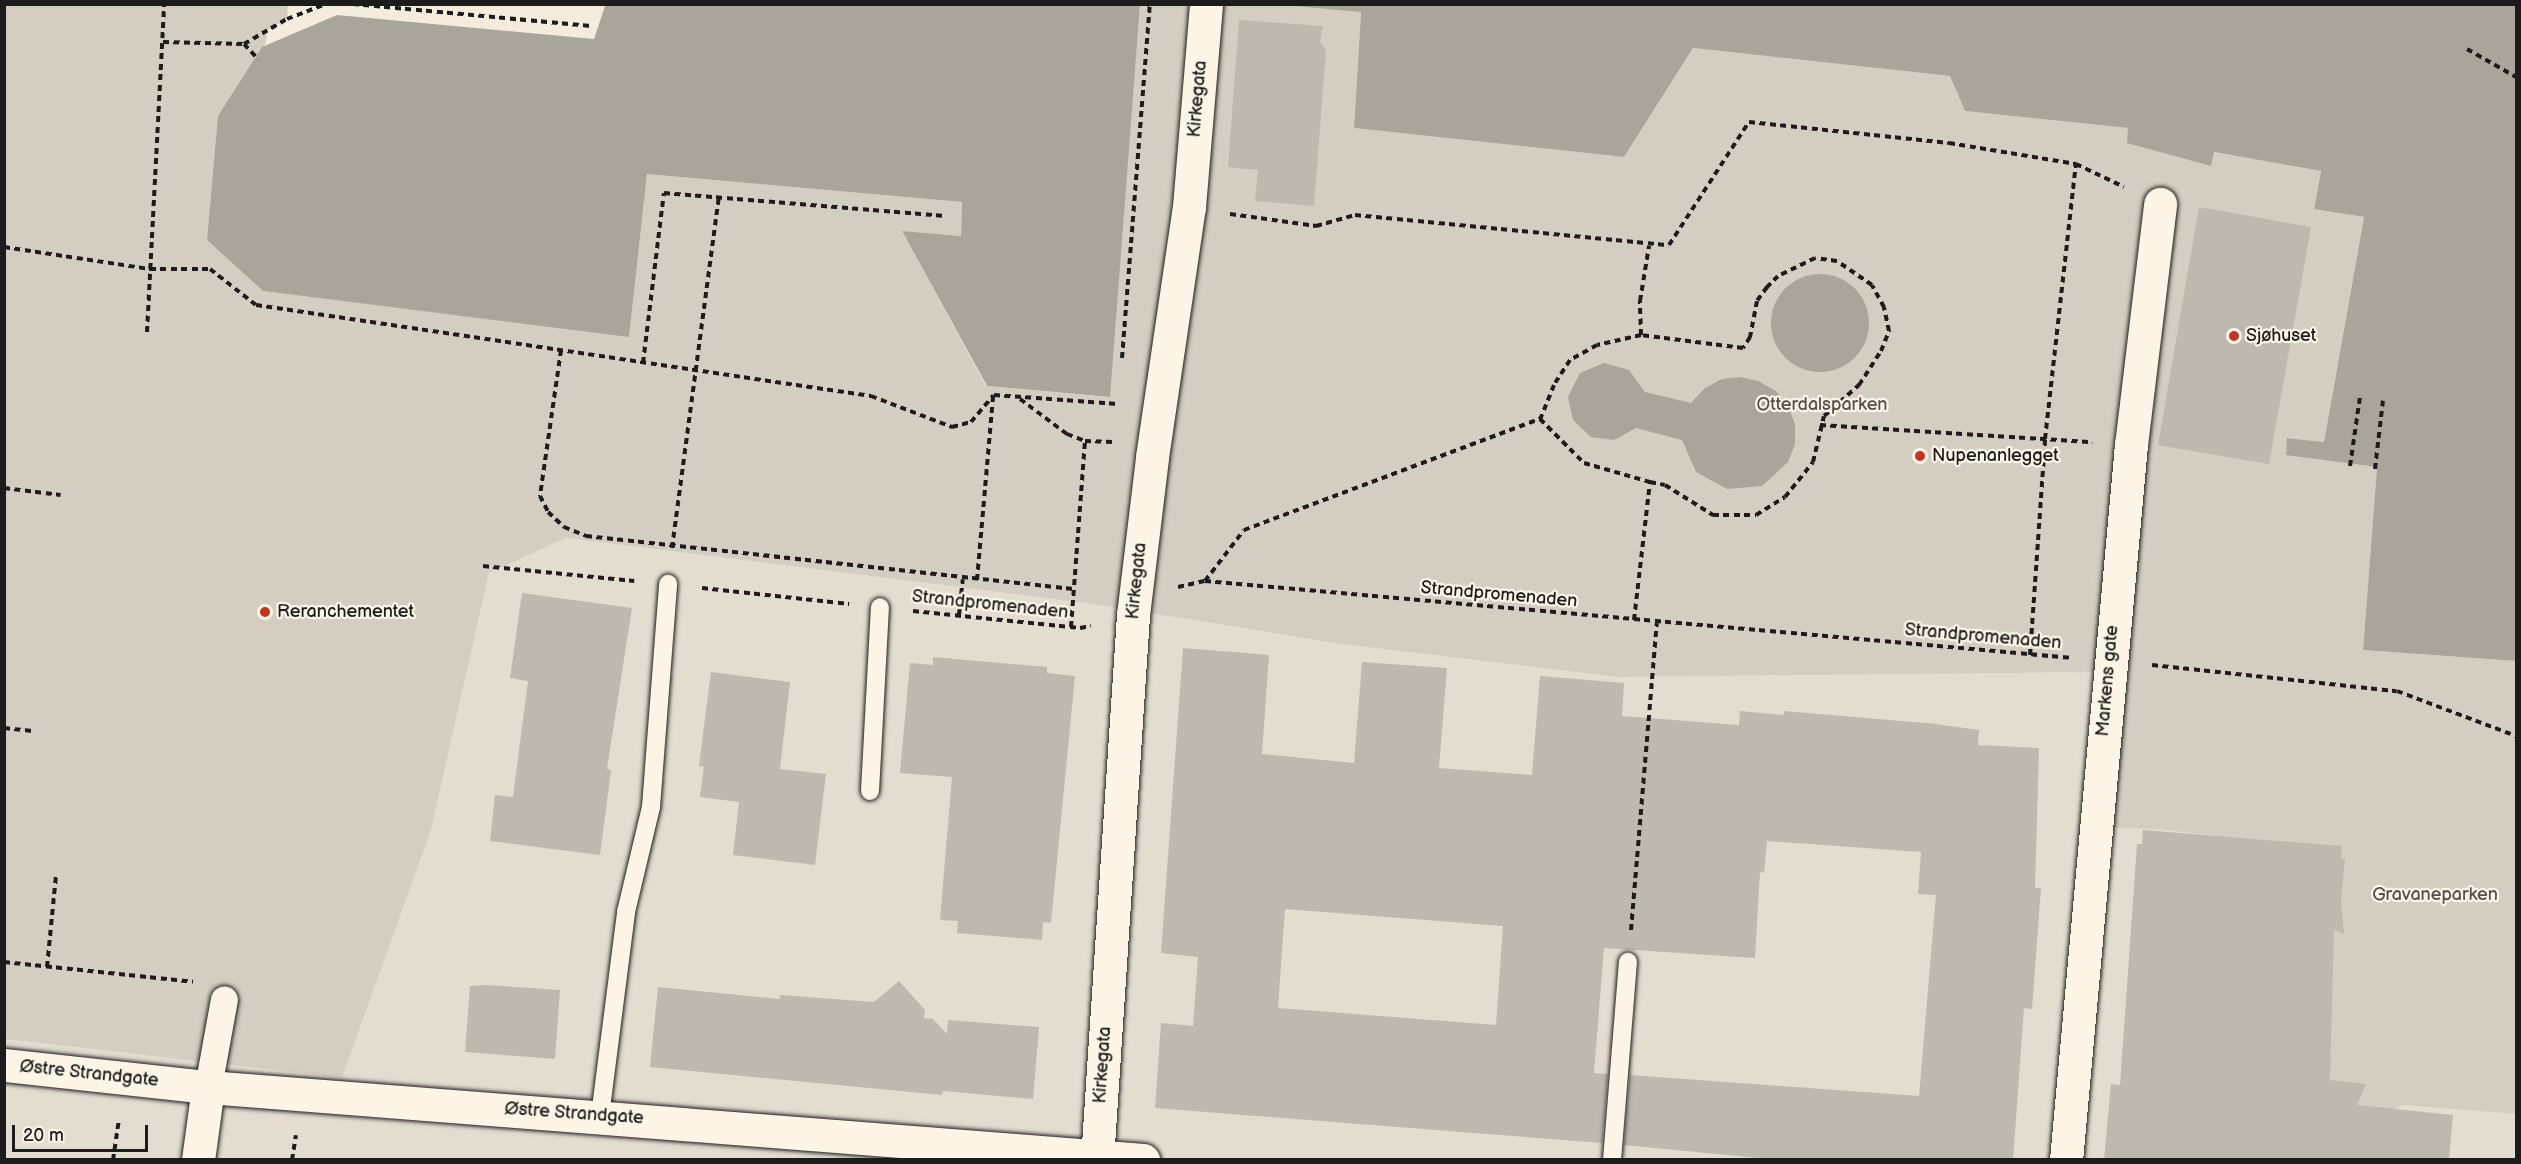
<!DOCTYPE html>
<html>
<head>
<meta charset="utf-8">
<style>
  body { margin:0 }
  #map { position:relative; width:2521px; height:1164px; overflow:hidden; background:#f3ecdd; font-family:"Balsamiq Sans",sans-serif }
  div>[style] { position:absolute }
  .built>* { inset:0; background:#e3ddcf }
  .green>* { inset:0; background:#d3cec1 }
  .water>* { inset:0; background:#aaa59b }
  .round { border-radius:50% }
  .building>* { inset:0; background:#beb9ae }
  .path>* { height:4px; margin-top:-2px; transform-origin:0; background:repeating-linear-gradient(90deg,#1c1c1c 0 6px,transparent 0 10.5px) }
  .roads { filter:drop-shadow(0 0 2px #1c1c1c) drop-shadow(0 0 2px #1c1c1c) }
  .service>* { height:18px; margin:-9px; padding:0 9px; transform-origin:9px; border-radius:9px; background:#fcf5e5 }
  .pedestrian>* { height:27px; margin:-13.5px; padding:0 13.5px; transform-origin:13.5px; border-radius:13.5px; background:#fcf5e5 }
  .minor>* { height:33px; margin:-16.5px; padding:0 16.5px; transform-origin:16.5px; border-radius:16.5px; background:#fcf5e5 }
  .tertiary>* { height:33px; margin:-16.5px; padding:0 16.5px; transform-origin:16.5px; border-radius:16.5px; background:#fcf5e5 }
  .dots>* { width:16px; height:16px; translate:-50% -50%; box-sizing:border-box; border:3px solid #fcf5e5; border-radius:50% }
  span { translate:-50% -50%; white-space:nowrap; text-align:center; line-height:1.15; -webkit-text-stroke:4.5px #fcf5e5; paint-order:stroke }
  .street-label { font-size:18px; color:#1c1c1c }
  .poi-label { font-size:18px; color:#1c1c1c }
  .left { translate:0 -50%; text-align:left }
  .park-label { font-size:18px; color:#53514e }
  .frame { position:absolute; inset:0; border:6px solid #1c1c1c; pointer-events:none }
  .scale { position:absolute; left:12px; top:1125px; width:136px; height:27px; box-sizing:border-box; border:3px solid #1c1c1c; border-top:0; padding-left:8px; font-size:18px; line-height:21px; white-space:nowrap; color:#1c1c1c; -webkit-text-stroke:4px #fcf5e5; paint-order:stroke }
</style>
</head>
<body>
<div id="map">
  <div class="built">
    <div style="clip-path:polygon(565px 538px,1093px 604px,1341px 644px,1618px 677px,2116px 672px,2100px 828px,2155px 829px,2336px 850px,2344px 1141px,2402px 1105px,2516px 1114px,2516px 1160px,5px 1160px,5px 1039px,342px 1078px,431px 830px,489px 573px)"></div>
  </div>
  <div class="green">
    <div style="clip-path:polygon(1295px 4px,1361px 11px,1354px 128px,1624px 157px,1693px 48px,1950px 76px,1965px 111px,2128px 128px,2211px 166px,2213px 152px,2321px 171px,2314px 209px,2364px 217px,2324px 442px,2288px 438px,2286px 454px,2377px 467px,2363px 650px,2516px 661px,2516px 1114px,2402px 1105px,2343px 1141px,2329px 1069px,2336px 850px,2155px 829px,2100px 828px,2115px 672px,1618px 677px,1341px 644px,1093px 604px,566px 538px,489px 573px,431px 830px,342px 1078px,5px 1039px,4px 5px,288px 5px,287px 19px,268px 30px,265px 45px,219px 116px,207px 240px,263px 291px,629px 336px,647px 174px,962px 202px,961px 236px,902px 231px,986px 386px,1109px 397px,1140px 5px)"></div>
  </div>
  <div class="water">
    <div style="clip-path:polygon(599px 5px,1140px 5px,1110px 397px,987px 386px,902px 231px,961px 236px,962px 202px,647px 174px,629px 337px,263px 291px,207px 240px,218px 116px,262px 47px,337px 15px,594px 39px,605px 6px)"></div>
    <div style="clip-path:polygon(2516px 5px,2516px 661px,2363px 650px,2377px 467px,2286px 455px,2287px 438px,2324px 442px,2364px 217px,2314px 209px,2321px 171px,2214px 152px,2211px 166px,2127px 143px,2128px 128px,1965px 111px,1950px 76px,1693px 48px,1624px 157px,1354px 128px,1361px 12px,1295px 6px)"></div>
    <div class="round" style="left:1771px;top:274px;width:98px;height:98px"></div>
    <div style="clip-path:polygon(1604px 363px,1629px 370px,1645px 392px,1691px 403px,1705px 388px,1722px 379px,1740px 377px,1758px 381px,1776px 391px,1788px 406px,1795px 424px,1795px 444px,1788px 462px,1762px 486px,1727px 489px,1696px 472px,1682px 440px,1636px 428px,1614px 440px,1591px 437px,1573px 420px,1568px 397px,1580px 373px)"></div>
  </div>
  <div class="building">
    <div style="clip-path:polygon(1239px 20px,1323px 26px,1320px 42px,1326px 50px,1314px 206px,1255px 201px,1258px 170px,1228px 167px)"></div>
    <div style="clip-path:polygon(2199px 207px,2311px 227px,2269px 464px,2158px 445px)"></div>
    <div style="clip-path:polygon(522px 593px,632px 608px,607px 769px,611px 770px,600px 855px,490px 841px,495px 795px,513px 797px,528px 681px,510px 678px)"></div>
    <div style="clip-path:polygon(evenodd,1183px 648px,1269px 655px,1262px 754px,1354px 763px,1362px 662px,1447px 668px,1439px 768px,1532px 775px,1540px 676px,1624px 683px,1622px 716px,1739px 725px,1740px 711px,1784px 715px,1784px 711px,1936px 724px,1979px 730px,1978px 745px,2039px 748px,2035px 888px,2041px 888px,2032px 1009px,2024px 1008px,2013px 1160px,1778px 1160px,1624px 1145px,1630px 1075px,1919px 1096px,1936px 895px,1918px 894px,1921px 852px,1767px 841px,1764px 873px,1760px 872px,1755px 958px,1604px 948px,1594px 1073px,1608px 1074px,1602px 1143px,1155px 1108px,1161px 1023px,1193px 1026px,1198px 957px,1161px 953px,1183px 648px,1285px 909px,1503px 926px,1496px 1025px,1278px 1008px,1285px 909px)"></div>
    <div style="clip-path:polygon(933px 657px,1047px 667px,1047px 673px,1075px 676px,1051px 923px,1043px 922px,1042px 940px,957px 933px,958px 921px,940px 920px,952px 777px,900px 773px,910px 663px,933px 665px)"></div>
    <div style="clip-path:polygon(711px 672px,790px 682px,780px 769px,826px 774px,815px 865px,733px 855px,739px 802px,700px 797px,704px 767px,699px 766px)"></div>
    <div style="clip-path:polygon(2143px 830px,2342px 846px,2341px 859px,2345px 859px,2341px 900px,2344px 934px,2334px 930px,2330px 1080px,2366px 1084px,2357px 1105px,2453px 1115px,2449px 1160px,2104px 1160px,2111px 1084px,2120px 1085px,2137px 844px,2142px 844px)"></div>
    <div style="clip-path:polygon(899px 981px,925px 1010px,924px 1018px,933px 1019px,947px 1034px,948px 1020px,1039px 1027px,1033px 1099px,943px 1091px,942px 1095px,650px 1067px,658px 987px,780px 999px,780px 995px,874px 1002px)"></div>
    <div style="clip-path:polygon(487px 985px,560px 990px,555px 1059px,465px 1052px,470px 986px)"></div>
  </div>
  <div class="path">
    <div style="left:353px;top:4px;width:239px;rotate:5.3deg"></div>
    <div style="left:163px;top:42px;width:81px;rotate:1.4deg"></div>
    <div style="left:244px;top:44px;width:50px;rotate:-30.2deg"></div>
    <div style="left:287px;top:19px;width:42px;rotate:-21deg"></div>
    <div style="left:244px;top:44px;width:21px;rotate:47deg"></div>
    <div style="left:2467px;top:49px;width:56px;rotate:29.7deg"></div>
    <div style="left:1230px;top:214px;width:87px;rotate:7.9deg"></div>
    <div style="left:1316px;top:226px;width:41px;rotate:-15.8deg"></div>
    <div style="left:1355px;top:215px;width:315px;rotate:5.5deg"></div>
    <div style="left:1669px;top:245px;width:147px;rotate:-57deg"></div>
    <div style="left:1749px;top:122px;width:201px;rotate:6deg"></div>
    <div style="left:1949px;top:143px;width:129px;rotate:9.4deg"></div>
    <div style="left:2076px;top:164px;width:53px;rotate:25.6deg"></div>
    <div style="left:4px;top:247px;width:148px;rotate:8.6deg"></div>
    <div style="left:150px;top:269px;width:60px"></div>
    <div style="left:210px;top:269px;width:58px;rotate:38deg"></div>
    <div style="left:256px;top:305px;width:622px;rotate:8.42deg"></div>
    <div style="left:871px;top:396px;width:87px;rotate:20.9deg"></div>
    <div style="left:952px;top:427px;width:20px;rotate:-15deg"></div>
    <div style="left:971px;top:422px;width:35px;rotate:-50deg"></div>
    <div style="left:147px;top:332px;width:328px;rotate:-87deg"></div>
    <div style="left:1641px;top:335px;width:34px;rotate:-92deg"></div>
    <div style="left:1640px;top:301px;width:56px;rotate:-80.7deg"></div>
    <div style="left:561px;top:350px;width:148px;rotate:98.2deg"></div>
    <div style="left:540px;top:496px;width:18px;rotate:63deg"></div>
    <div style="left:548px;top:512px;width:22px;rotate:43deg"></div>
    <div style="left:564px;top:527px;width:24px;rotate:22deg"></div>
    <div style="left:586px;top:536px;width:490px;rotate:6.2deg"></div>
    <div style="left:1122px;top:358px;width:355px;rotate:-85.5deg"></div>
    <div style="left:643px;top:363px;width:171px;rotate:-83deg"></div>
    <div style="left:664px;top:193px;width:279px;rotate:4.7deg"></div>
    <div style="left:994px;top:395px;width:124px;rotate:4.2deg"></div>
    <div style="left:1020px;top:399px;width:59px;rotate:36.7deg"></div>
    <div style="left:1067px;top:434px;width:19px;rotate:21deg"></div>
    <div style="left:1085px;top:441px;width:28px;rotate:2deg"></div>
    <div style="left:1820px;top:425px;width:273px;rotate:3.6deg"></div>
    <div style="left:2350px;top:466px;width:70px;rotate:-81.8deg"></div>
    <div style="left:2375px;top:469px;width:69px;rotate:-83.4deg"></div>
    <div style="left:4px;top:488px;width:57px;rotate:7deg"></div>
    <div style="left:672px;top:548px;width:353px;rotate:-82.4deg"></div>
    <div style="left:483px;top:566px;width:152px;rotate:5.7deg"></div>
    <div style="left:977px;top:580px;width:185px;rotate:-85deg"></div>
    <div style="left:1205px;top:581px;width:64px;rotate:-52.6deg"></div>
    <div style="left:1244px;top:530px;width:316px;rotate:-20.6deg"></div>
    <div style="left:1178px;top:587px;width:28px;rotate:-13deg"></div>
    <div style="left:1205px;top:581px;width:871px;rotate:5.07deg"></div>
    <div style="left:702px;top:588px;width:148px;rotate:6.2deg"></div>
    <div style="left:913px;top:611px;width:168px;rotate:5.8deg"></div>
    <div style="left:1080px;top:628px;width:11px;rotate:-10deg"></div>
    <div style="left:959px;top:615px;width:36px;rotate:-84deg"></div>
    <div style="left:1634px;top:620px;width:139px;rotate:-83.4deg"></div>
    <div style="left:1650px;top:482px;width:15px;rotate:11deg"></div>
    <div style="left:1665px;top:485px;width:57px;rotate:32deg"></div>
    <div style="left:1713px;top:515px;width:43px"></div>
    <div style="left:1756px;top:515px;width:34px;rotate:-32deg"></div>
    <div style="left:1785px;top:497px;width:45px;rotate:-51.3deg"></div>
    <div style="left:1813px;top:462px;width:47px;rotate:-76.6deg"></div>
    <div style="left:1824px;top:416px;width:47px;rotate:-41.5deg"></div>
    <div style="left:1859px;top:385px;width:40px;rotate:-57.1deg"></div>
    <div style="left:1881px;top:351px;width:22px;rotate:-68deg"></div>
    <div style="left:1889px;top:331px;width:25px;rotate:-102deg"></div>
    <div style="left:1884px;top:307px;width:25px;rotate:-119deg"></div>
    <div style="left:1872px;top:285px;width:42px;rotate:-145.6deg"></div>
    <div style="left:1837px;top:261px;width:22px;rotate:-172deg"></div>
    <div style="left:1815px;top:258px;width:41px;rotate:154.1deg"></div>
    <div style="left:1778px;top:276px;width:16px;rotate:135deg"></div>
    <div style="left:1767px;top:287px;width:17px;rotate:126deg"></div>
    <div style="left:1757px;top:301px;width:37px;rotate:101deg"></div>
    <div style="left:1750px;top:337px;width:13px;rotate:122deg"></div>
    <div style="left:1743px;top:348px;width:103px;rotate:-172.7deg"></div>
    <div style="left:1641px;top:335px;width:45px;rotate:167.2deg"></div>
    <div style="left:1597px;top:345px;width:31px;rotate:151deg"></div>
    <div style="left:1570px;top:360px;width:30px;rotate:123deg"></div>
    <div style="left:1554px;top:385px;width:37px;rotate:112deg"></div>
    <div style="left:1540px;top:419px;width:62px;rotate:45deg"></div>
    <div style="left:1584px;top:463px;width:69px;rotate:16.1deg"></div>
    <div style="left:1071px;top:627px;width:187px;rotate:-85.7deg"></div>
    <div style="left:2030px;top:655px;width:217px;rotate:-86deg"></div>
    <div style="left:2045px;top:439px;width:277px;rotate:-83.6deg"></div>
    <div style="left:2152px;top:665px;width:246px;rotate:6.1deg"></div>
    <div style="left:2397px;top:691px;width:127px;rotate:20.7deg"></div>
    <div style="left:4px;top:728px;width:31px;rotate:6deg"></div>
    <div style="left:1631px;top:930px;width:308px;rotate:-85.2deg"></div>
    <div style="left:4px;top:962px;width:190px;rotate:6deg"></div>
    <div style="left:47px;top:967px;width:92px;rotate:-84.4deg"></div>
    <div style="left:113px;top:1160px;width:41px;rotate:-81.7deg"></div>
    <div style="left:292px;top:1160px;width:25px;rotate:-81deg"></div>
  </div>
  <div class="roads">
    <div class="service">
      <div style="left:870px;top:791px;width:184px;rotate:-86.9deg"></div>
      <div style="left:600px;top:1116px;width:206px;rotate:-82.7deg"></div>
      <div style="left:626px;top:912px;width:108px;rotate:-76.6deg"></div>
      <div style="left:651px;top:807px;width:224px;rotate:-85.6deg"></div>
      <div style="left:1612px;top:1160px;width:199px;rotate:-85.4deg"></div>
    </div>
    <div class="pedestrian">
      <div style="left:208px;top:1087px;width:89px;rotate:-79.7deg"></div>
    </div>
    <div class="minor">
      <div style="left:1097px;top:1160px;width:546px;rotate:-86.22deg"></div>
      <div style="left:1133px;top:615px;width:159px;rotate:-83.1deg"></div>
      <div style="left:1152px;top:457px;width:253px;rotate:-81.6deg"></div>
      <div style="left:1189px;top:207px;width:204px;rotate:-85.2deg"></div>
      <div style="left:2066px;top:1160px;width:718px;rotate:-84.81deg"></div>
      <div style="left:2131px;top:445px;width:243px;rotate:-83.1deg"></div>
    </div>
    <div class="tertiary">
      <div style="left:4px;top:1065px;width:205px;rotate:6.2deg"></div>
      <div style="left:208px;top:1087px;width:938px;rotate:4.46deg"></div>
      <div style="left:198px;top:1160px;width:74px;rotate:-82.2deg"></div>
    </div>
  </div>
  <div class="dots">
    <div style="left:2234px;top:336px;background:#c8321e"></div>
    <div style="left:1920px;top:456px;background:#c8321e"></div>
    <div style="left:265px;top:612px;background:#c8321e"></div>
  </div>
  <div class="street-label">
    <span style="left:1198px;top:99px;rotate:-85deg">Kirkegata</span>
    <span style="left:1137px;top:581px;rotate:-84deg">Kirkegata</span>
    <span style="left:1499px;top:595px;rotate:5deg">Strandpromenaden</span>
    <span style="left:990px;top:605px;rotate:6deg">Strandpromenaden</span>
    <span style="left:1983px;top:637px;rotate:5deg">Strandpromenaden</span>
    <span style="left:2108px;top:681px;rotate:-85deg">Markens gate</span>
    <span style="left:1103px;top:1065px;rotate:-86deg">Kirkegata</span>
    <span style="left:89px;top:1074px;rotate:6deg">Østre Strandgate</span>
    <span style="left:574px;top:1114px;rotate:4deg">Østre Strandgate</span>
  </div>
  <div class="poi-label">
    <span class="left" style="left:2246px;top:336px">Sjøhuset</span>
    <span class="left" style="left:1932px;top:456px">Nupenanlegget</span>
    <span class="left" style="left:277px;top:612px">Reranchementet</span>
  </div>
  <div class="park-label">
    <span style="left:1822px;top:405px">Otterdalsparken</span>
    <span style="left:2435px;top:895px">Gravaneparken</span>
  </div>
  <div class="frame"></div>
  <div class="scale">20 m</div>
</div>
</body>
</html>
